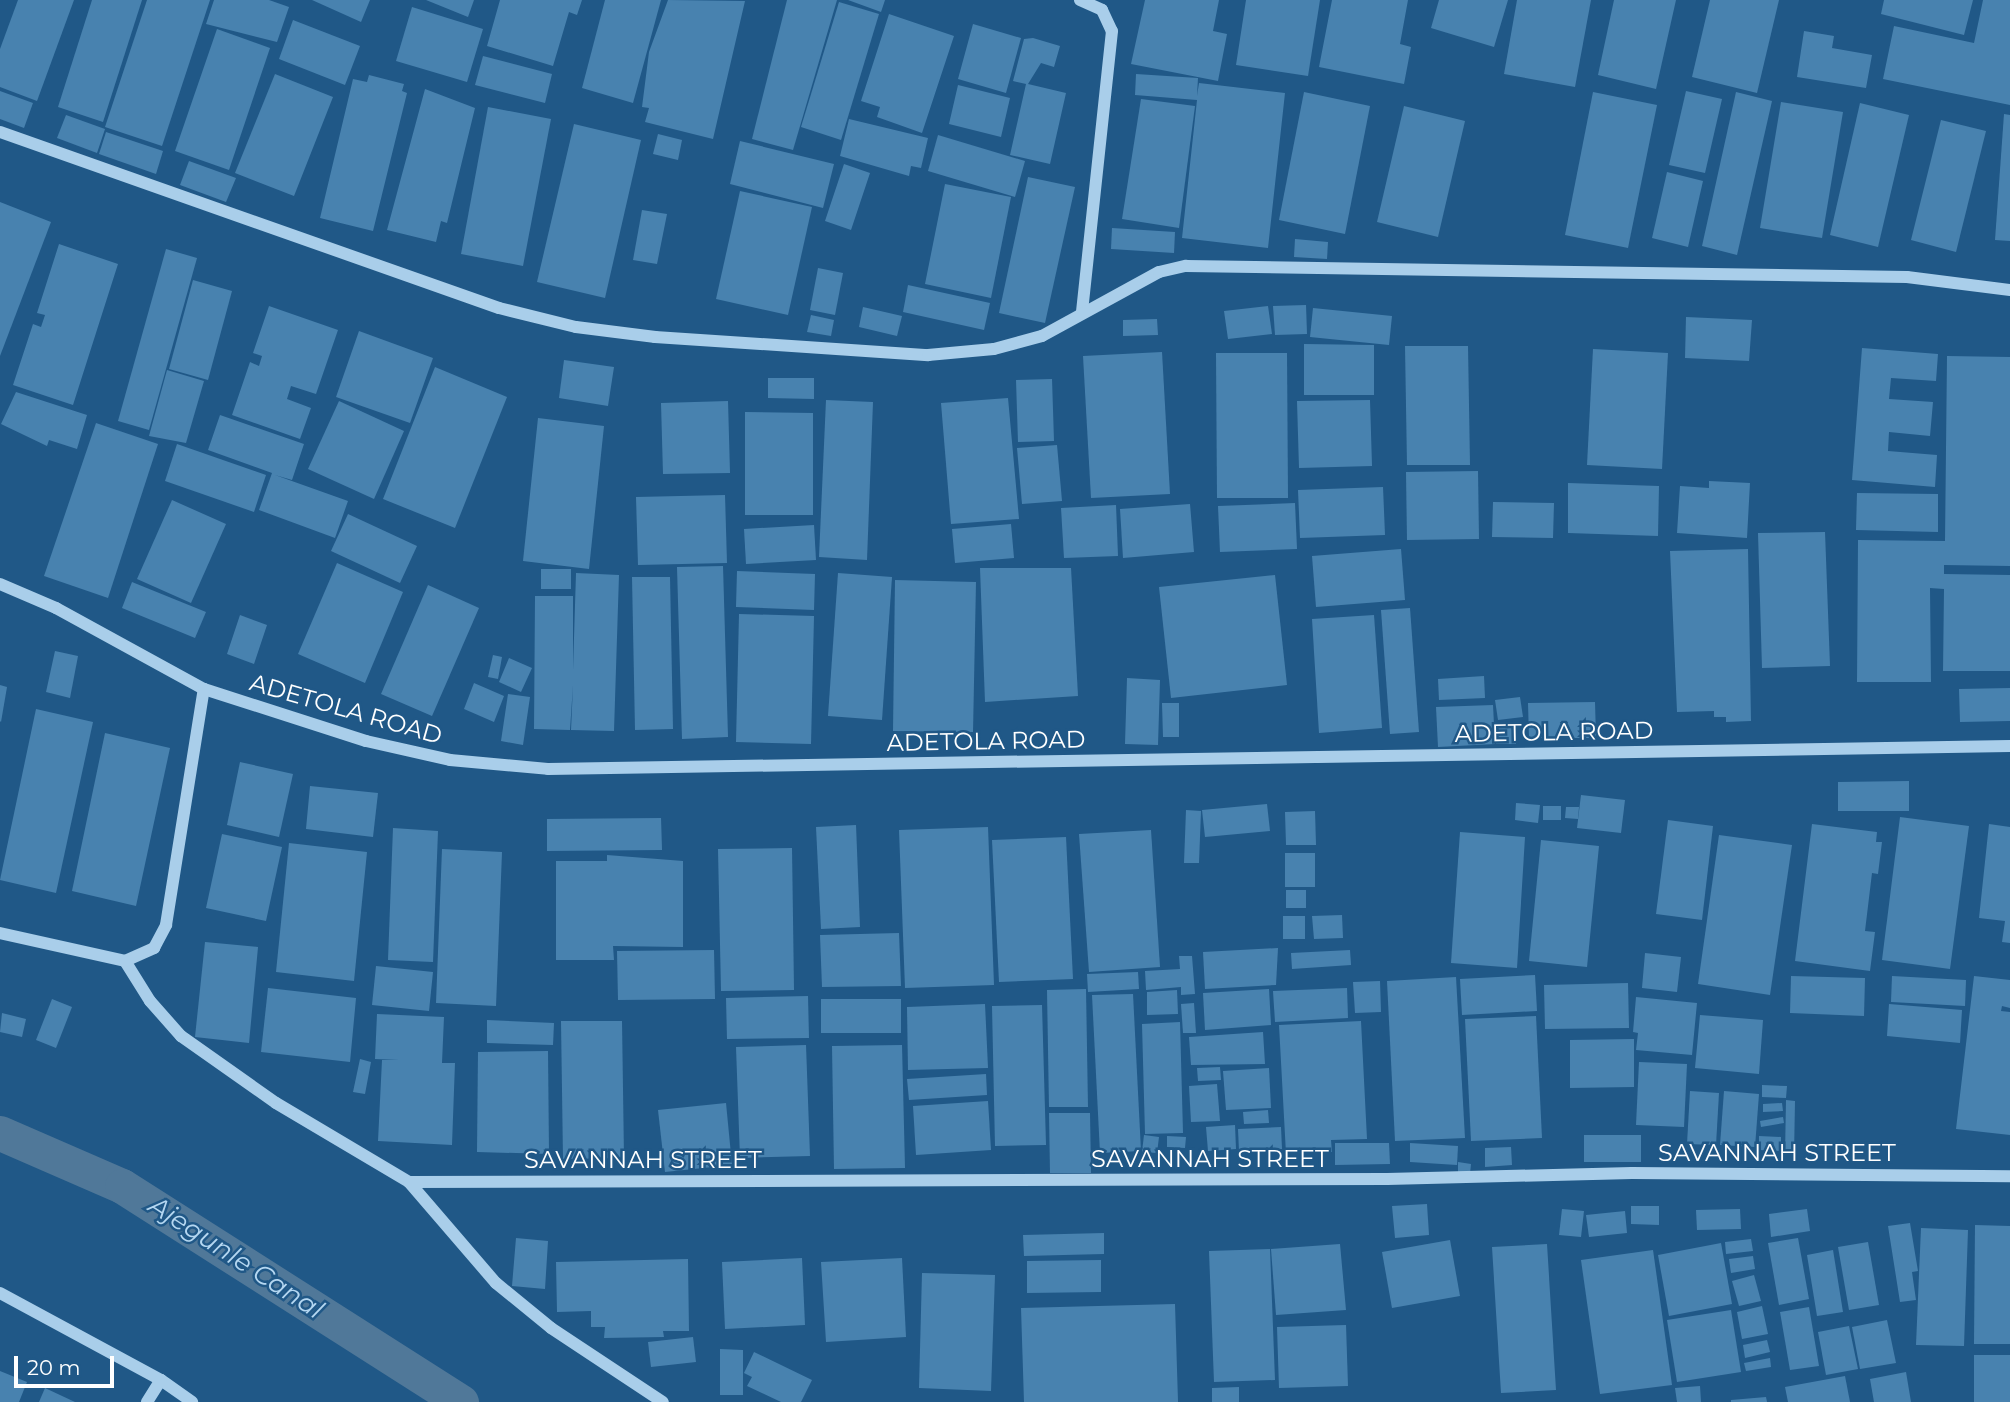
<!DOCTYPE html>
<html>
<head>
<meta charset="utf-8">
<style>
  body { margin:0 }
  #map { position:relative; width:2010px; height:1402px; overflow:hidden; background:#205887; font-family:Montserrat,sans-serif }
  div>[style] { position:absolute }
  .canal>* { height:35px; margin:-17.5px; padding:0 17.5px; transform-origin:17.5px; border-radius:17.5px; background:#507899 }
  .building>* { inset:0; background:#4882af }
  .minor>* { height:12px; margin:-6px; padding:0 6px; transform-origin:6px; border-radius:6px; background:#a9ceea }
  span { translate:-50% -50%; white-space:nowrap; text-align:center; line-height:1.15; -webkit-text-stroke:5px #205887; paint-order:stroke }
  .street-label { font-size:24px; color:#fff }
  .water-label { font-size:26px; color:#b5d7f1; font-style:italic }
  .scale { position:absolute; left:14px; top:1356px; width:100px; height:32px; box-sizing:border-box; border:4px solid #fff; border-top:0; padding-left:9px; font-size:21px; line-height:24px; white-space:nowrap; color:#fff; -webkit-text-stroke:5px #205887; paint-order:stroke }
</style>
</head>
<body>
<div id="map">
  <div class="canal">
    <div style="left:0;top:1133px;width:133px;rotate:23.5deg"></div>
    <div style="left:122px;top:1186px;width:402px;rotate:32.5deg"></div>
  </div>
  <div class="building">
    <div style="clip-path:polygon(18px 0,74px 0,37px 101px,0 87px,0 49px)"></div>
    <div style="clip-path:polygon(92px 0,142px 0,103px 122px,58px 107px)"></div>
    <div style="clip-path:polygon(147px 0,210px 0,162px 146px,105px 127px)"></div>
    <div style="clip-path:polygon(214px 0,269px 0,289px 7px,277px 42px,206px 24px)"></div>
    <div style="clip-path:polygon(312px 0,370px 0,361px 22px)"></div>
    <div style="clip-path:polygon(426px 0,474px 0,468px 17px)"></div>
    <div style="clip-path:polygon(500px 0,582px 0,577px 15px,569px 12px,553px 66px,487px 46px)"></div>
    <div style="clip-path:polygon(605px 0,661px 0,633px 103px,582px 88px)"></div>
    <div style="clip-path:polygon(668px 0,745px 1px,713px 139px,645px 122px,649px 108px,642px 107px,649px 52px)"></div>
    <div style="clip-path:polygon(787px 0,837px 0,793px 150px,752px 139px)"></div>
    <div style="clip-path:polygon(848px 0,885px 0,881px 12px)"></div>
    <div style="clip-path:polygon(1145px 0,1219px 0,1213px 31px,1227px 34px,1218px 81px,1131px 64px)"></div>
    <div style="clip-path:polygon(1246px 0,1320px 0,1308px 76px,1236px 65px)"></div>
    <div style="clip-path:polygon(1332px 0,1408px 0,1400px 44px,1411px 47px,1404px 84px,1319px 67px)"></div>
    <div style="clip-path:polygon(1439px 0,1508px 0,1494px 47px,1431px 28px)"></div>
    <div style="clip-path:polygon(1517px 0,1591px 0,1575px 87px,1504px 74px)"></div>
    <div style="clip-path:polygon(1614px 0,1676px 0,1656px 89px,1598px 75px)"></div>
    <div style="clip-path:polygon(1710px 0,1779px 0,1757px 93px,1692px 77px)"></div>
    <div style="clip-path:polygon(1884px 0,1973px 0,1964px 35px,1881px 14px)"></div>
    <div style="clip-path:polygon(1983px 0,2010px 0,2010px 105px,1883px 79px,1894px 26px,1974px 43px)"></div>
    <div style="clip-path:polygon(839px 2px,879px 14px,841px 140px,801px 127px)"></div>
    <div style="clip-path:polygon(412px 7px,483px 29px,467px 82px,396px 61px)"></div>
    <div style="clip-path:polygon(889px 14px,954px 36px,922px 133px,877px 117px,880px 107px,861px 101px)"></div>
    <div style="clip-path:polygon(293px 20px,360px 46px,345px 85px,279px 59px)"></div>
    <div style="clip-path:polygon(973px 24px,1021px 38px,1006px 93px,958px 79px)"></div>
    <div style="clip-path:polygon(217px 29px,270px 48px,229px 170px,175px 151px)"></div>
    <div style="clip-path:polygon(1804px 31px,1834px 36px,1832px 48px,1872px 55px,1866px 88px,1797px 77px)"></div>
    <div style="clip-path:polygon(1033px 38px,1060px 46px,1054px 67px,1041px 63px,1028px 84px,1066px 93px,1050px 164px,1010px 155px,1026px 84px,1013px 81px,1024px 39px)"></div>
    <div style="clip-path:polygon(483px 56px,552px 74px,545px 103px,475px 85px)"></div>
    <div style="clip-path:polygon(275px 74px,333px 97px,294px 196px,235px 173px)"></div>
    <div style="clip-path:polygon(1136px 74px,1198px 78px,1197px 96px,1199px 83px,1285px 93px,1268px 248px,1182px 238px,1197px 100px,1135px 95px)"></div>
    <div style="clip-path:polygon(369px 75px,404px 84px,402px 91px,407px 93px,373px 231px,320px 218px,353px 79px,367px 82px)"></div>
    <div style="clip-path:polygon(958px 85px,1010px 98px,1001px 137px,949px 124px)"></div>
    <div style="clip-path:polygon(425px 89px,475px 108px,447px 223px,441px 221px,436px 242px,387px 230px)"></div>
    <div style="clip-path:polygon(0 91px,33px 103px,24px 128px,0 119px)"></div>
    <div style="clip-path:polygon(1686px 91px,1722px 99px,1705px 173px,1669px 165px)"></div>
    <div style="clip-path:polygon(1304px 92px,1370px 106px,1345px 234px,1279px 220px)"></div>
    <div style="clip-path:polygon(1593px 92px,1657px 105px,1628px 248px,1565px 235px)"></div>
    <div style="clip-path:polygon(1736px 92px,1772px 101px,1737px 255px,1702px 246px)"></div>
    <div style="clip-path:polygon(1141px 99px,1195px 106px,1179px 228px,1122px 219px)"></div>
    <div style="clip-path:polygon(1781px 102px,1843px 112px,1822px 238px,1760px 228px)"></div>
    <div style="clip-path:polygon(1860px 103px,1909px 115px,1878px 247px,1830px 235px)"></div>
    <div style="clip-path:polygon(1404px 106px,1465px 121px,1438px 237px,1377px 222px)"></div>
    <div style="clip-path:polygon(488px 107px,551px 119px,523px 266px,461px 254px)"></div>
    <div style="clip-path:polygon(2004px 114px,2010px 115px,2010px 241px,1995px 240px)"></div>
    <div style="clip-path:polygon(66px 115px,105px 129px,97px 153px,57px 138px)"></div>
    <div style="clip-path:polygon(849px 119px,928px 138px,921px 168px,911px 166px,909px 176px,840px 156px)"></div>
    <div style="clip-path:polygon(1941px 120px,1986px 131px,1956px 252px,1911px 240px)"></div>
    <div style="clip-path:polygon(574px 124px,641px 140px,605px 298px,537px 282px)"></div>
    <div style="clip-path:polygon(106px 132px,163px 151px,156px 174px,99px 154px)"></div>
    <div style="clip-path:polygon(658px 134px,682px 140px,678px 160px,653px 154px)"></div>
    <div style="clip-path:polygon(938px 135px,1025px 161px,1015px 197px,928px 171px)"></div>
    <div style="clip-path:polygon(740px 141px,834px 164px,823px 208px,730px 184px)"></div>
    <div style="clip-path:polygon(189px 161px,236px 178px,226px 202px,180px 185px)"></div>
    <div style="clip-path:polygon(844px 164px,870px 173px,851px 230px,825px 221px)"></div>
    <div style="clip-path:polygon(1667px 172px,1703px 181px,1688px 247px,1652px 238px)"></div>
    <div style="clip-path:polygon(1028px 177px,1075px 187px,1045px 323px,999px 313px)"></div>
    <div style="clip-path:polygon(945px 184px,1011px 197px,991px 298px,925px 284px)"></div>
    <div style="clip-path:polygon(740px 191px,812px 207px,788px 315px,716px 299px)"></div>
    <div style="clip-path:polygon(0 202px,51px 222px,0 356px)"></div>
    <div style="clip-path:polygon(642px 210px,667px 214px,657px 264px,633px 260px)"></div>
    <div style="clip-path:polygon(1112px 228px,1175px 232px,1174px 253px,1111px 249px)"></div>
    <div style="clip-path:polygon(1295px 239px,1328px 242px,1327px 259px,1294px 257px)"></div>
    <div style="clip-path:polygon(59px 244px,118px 264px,73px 405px,13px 385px,33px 324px,41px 327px,45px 315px,37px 313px)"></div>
    <div style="clip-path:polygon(166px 249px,197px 258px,149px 430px,118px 421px)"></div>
    <div style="clip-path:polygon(818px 268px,843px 273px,835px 315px,810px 310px)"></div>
    <div style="clip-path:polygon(193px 280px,232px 291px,208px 380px,169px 369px)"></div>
    <div style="clip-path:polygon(908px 285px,990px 303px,984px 330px,903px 312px)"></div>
    <div style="clip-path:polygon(1306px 305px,1307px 334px,1275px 335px,1273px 306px)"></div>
    <div style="clip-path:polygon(269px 306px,338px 330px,316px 394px,291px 386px,287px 399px,311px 408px,300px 439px,232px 415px,250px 362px,259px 366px,262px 356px,253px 353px)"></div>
    <div style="clip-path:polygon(1268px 306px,1272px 334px,1228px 339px,1224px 311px)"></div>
    <div style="clip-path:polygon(863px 307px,902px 316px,897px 336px,859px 327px)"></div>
    <div style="clip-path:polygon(1313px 308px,1392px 316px,1389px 345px,1310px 337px)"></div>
    <div style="clip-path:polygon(811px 315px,834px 320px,831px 336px,807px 332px)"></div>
    <div style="clip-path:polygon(1686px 317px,1752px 320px,1749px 361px,1685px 358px)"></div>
    <div style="clip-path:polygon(1157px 319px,1158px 335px,1123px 336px,1123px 320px)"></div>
    <div style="clip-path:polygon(359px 331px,433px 358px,410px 423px,336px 397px)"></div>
    <div style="clip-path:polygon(1304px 344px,1374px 345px,1374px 395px,1304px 395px)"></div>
    <div style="clip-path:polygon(1405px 346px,1468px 346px,1470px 465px,1407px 465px)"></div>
    <div style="clip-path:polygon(1862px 348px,1938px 354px,1936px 381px,1891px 378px,1889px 399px,1933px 402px,1930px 436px,1889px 432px,1888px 451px,1937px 455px,1935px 487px,1852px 480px)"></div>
    <div style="clip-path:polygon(1593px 349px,1668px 353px,1662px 469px,1587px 465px)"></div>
    <div style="clip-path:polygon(1162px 352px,1170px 494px,1091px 498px,1083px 356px)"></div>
    <div style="clip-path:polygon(1216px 353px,1287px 353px,1288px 498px,1217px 498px)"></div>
    <div style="clip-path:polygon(1947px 356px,2010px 357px,2010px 566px,1944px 565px,1944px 574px,2010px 575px,2010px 671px,1943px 671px,1944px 589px,1930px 588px,1931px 682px,1857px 682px,1858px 540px,1945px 541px)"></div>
    <div style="clip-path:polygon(564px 360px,614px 367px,608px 406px,559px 398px)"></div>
    <div style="clip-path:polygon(435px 367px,507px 397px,455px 528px,383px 499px)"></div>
    <div style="clip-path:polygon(167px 370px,204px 381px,186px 443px,149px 436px)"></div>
    <div style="clip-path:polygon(768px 378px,814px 378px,814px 399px,768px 398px)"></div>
    <div style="clip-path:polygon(1052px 379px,1054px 441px,1018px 442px,1016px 380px)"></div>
    <div style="clip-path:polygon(16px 392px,87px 415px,77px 449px,49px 440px,47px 446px,1px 424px)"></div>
    <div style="clip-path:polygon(1008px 398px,1019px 519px,951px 524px,941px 403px)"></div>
    <div style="clip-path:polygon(826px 400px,873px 402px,867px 560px,819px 557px)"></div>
    <div style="clip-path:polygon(1370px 400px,1372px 466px,1299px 468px,1297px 401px)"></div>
    <div style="clip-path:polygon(339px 401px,404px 431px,374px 499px,308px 469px)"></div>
    <div style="clip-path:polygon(728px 401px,730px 473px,663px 474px,661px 403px)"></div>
    <div style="clip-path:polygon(745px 412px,813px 413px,813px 515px,745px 515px)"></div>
    <div style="clip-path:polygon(220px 415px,304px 444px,292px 480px,275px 475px,348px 501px,335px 538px,259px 510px,272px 473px,208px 450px)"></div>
    <div style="clip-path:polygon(538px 418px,604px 426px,589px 569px,523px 561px)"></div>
    <div style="clip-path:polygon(96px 423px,158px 444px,108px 598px,44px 576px)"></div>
    <div style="clip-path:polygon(177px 444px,266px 475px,254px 512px,165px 481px)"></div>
    <div style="clip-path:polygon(1057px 445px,1062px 501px,1022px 504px,1017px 448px)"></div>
    <div style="clip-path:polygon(1478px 471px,1479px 539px,1407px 540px,1406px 472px)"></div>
    <div style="clip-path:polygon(1709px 481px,1750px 483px,1747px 538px,1677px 533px,1680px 486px,1709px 488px)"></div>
    <div style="clip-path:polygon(1568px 483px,1659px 486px,1658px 536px,1568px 533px)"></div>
    <div style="clip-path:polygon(1383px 487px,1385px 535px,1300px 538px,1298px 490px)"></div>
    <div style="clip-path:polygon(1857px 493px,1938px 494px,1938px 532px,1856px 530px)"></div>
    <div style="clip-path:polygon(725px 495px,727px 563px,638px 565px,636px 497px)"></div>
    <div style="clip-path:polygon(172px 500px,226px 524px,191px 603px,137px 579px)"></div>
    <div style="clip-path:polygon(1493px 502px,1554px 503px,1553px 538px,1492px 537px)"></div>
    <div style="clip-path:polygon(1295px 503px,1297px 549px,1220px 552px,1218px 506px)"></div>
    <div style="clip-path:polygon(1190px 504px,1194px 552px,1123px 558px,1120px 509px)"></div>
    <div style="clip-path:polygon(1116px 505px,1118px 556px,1064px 558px,1061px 508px)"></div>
    <div style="clip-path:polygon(348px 514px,417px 546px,400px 583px,331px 551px)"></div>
    <div style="clip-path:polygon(1011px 524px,1014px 558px,955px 563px,952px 529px)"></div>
    <div style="clip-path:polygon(814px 525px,816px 560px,746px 564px,744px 529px)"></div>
    <div style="clip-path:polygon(1825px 532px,1830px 666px,1762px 668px,1758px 533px)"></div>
    <div style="clip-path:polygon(1401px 549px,1405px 600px,1316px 607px,1312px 556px)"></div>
    <div style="clip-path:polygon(1748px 549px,1751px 721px,1726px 722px,1726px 717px,1714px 717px,1714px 711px,1677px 712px,1670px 551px)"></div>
    <div style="clip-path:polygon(337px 563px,403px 592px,365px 683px,298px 654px)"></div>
    <div style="clip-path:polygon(723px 566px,728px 737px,682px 739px,677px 567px)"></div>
    <div style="clip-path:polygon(980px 568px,1071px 568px,1078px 696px,985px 702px)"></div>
    <div style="clip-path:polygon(541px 569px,571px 569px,571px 589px,541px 589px)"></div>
    <div style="clip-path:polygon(737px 571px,815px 574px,814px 610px,736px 607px)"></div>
    <div style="clip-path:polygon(576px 573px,619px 575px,614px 731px,571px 730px,573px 685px,570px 730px,534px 729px,535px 596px,573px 596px,573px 670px)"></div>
    <div style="clip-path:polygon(838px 573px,892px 577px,882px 720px,828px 716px)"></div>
    <div style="clip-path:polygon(1275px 575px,1287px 685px,1171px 698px,1159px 587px)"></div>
    <div style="clip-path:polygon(632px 577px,670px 577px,673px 729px,635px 730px)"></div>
    <div style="clip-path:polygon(895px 580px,976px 582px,973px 732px,893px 731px)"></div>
    <div style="clip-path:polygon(132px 582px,206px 612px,195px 638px,122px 608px)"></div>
    <div style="clip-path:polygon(428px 585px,479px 608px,432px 716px,381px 694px)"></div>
    <div style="clip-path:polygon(1410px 608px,1419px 732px,1390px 734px,1381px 610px)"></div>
    <div style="clip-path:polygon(739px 614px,814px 616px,811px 744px,736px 742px)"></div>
    <div style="clip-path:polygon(240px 615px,267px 625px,254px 664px,227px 654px)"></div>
    <div style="clip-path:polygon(1374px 615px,1382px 728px,1319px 733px,1312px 619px)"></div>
    <div style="clip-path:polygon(55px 651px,78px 656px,70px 698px,46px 692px)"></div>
    <div style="clip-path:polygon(493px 655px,502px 657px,498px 679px,488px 677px)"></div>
    <div style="clip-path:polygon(509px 658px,532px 668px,521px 692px,499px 682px)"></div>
    <div style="clip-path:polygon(1484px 676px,1485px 698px,1439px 700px,1438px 679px)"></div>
    <div style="clip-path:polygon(1127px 678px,1160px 680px,1158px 745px,1125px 744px)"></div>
    <div style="clip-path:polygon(474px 683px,504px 696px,494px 722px,464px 709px)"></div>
    <div style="clip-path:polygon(0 685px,7px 687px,1px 722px,0 721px)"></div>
    <div style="clip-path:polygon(2010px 688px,2010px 721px,1960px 722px,1959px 689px)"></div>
    <div style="clip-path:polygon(508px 694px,530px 697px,523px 745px,501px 741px)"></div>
    <div style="clip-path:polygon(1520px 697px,1523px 717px,1498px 720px,1495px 700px)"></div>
    <div style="clip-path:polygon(1595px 702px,1596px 738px,1529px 738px,1528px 703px)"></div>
    <div style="clip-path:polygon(1162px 703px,1179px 703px,1179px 737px,1163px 737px)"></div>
    <div style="clip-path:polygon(1493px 705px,1495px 744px,1438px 747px,1436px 707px)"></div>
    <div style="clip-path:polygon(36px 709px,93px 722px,56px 893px,0 880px)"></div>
    <div style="clip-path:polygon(1496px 726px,1516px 726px,1516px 744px,1496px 744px)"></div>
    <div style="clip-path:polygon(105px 733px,170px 748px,136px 906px,72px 891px)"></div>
    <div style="clip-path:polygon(240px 762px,293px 774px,279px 837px,227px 825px)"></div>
    <div style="clip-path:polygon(1909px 781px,1909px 811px,1838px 811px,1838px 782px)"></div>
    <div style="clip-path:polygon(310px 786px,378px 793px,373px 837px,306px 829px)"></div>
    <div style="clip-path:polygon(1581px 795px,1625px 800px,1621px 833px,1577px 828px)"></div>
    <div style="clip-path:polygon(1516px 803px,1540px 805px,1538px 823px,1515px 820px)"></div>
    <div style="clip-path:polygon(1267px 804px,1270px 831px,1205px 837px,1202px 810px)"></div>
    <div style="clip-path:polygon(1543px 806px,1561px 806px,1561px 820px,1543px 820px)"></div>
    <div style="clip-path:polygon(1566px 807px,1579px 807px,1578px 819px,1565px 818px)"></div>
    <div style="clip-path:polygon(1186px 810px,1201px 811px,1199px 863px,1184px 863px)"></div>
    <div style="clip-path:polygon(1315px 811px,1316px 845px,1286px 845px,1285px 812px)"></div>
    <div style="clip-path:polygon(1900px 817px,1969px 826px,1950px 969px,1882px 960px)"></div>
    <div style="clip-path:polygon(661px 818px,662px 850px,547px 851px,547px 819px)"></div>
    <div style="clip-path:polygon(1668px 820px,1713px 826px,1702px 920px,1656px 914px)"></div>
    <div style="clip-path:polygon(1812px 824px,1877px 832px,1876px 842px,1882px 842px,1878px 874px,1872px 873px,1865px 931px,1875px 932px,1870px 971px,1795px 961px)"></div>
    <div style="clip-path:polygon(1989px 824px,2010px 827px,2010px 943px,2002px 942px,2005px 921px,1979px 918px)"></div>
    <div style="clip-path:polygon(856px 825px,860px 927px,821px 929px,816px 827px)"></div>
    <div style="clip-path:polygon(988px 827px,994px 985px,905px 988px,899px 830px)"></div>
    <div style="clip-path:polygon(393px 828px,438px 831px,433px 962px,388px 960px)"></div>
    <div style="clip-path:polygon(1151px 830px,1160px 967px,1089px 972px,1079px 834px)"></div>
    <div style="clip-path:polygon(1460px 832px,1525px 837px,1517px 968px,1451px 963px)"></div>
    <div style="clip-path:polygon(222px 834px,282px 847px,266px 921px,206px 908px)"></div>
    <div style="clip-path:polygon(1719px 835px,1792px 845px,1770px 995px,1698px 984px)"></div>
    <div style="clip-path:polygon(1066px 837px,1073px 979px,999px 982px,992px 840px)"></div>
    <div style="clip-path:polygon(1541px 840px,1599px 846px,1587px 967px,1529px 961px)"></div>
    <div style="clip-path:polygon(289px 843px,367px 852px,354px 981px,276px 972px)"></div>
    <div style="clip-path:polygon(792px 848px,794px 990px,721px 991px,718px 849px)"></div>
    <div style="clip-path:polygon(442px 849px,502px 852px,496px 1006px,436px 1003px)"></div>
    <div style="clip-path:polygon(1285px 853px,1315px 853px,1315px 887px,1285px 887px)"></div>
    <div style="clip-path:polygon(607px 855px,683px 861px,683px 947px,613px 946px,614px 960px,556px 960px,556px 861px,607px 861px)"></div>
    <div style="clip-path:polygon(1286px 890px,1306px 890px,1306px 908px,1286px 908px)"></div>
    <div style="clip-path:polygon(1342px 915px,1343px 938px,1314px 939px,1312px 916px)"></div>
    <div style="clip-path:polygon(1283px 916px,1305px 916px,1305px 939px,1283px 939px)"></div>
    <div style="clip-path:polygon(899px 933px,901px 986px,822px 987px,820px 935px)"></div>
    <div style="clip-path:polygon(205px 942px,258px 947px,249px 1043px,195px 1037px)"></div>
    <div style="clip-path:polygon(1278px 948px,1276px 985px,1205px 989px,1203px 952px)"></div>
    <div style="clip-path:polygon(714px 950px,715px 999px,618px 1000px,617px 951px)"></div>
    <div style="clip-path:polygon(1350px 950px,1351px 965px,1292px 969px,1291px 953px)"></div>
    <div style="clip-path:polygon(1645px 953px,1681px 957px,1677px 992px,1642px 988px)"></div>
    <div style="clip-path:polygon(1179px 956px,1192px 956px,1195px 994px,1181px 995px,1181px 987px,1146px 990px,1145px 971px,1180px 969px)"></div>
    <div style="clip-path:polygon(376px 966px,433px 972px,429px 1011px,372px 1005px)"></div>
    <div style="clip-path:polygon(1138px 972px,1139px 989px,1088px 992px,1087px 974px)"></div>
    <div style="clip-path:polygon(1535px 975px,1537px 1011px,1462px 1015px,1460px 979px)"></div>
    <div style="clip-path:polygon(1791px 976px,1865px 978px,1864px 1016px,1790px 1013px)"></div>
    <div style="clip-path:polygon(1892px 976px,1966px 980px,1965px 1006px,1891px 1002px)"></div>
    <div style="clip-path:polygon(1974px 976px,2010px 980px,2010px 1008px,2002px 1006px,2001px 1011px,2010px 1012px,2010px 1135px,1956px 1129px)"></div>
    <div style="clip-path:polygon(1456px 977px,1465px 1138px,1395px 1141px,1387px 981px)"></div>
    <div style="clip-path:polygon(1380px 981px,1381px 1012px,1355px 1013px,1353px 982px)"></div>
    <div style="clip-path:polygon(1628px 983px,1629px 1028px,1545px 1029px,1544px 985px)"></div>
    <div style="clip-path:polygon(268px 988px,356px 998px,350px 1062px,261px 1052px)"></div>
    <div style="clip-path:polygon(1347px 988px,1348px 1018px,1275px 1022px,1273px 991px)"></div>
    <div style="clip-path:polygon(1086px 989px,1088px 1107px,1049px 1107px,1047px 990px)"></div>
    <div style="clip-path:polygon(1269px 989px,1271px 1025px,1205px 1030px,1203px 993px)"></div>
    <div style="clip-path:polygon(1177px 990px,1178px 1014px,1147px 1015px,1147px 992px)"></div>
    <div style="clip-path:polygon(1133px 994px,1141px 1151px,1100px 1153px,1092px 995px)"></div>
    <div style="clip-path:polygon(808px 996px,809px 1038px,727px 1039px,726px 998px)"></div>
    <div style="clip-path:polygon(1636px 997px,1697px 1003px,1692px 1055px,1636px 1050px,1638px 1033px,1633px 1032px)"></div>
    <div style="clip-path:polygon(52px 999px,72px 1007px,56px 1048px,36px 1040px)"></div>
    <div style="clip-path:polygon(821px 999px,901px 999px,901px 1033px,821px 1033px)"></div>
    <div style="clip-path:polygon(1194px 1003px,1196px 1033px,1183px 1033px,1181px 1004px)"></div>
    <div style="clip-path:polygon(985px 1004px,988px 1068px,908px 1070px,907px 1007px)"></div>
    <div style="clip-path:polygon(1889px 1004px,1962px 1010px,1960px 1043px,1887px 1036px)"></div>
    <div style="clip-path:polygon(1042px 1005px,1046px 1145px,995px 1146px,992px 1006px)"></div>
    <div style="clip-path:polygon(2px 1013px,26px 1019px,22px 1037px,0 1032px)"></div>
    <div style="clip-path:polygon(377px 1014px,444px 1017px,442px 1063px,455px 1063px,452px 1145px,378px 1141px,382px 1060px,399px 1060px,375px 1059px)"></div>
    <div style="clip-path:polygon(1700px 1015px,1763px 1020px,1759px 1074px,1695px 1068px)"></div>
    <div style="clip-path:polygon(1536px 1016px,1542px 1138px,1471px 1141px,1465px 1019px)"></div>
    <div style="clip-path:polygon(487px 1020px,554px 1023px,553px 1045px,487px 1043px)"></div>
    <div style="clip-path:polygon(561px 1021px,622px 1021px,624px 1158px,563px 1159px)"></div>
    <div style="clip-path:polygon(1361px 1021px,1367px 1139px,1331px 1140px,1332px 1152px,1286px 1154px,1279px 1025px)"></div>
    <div style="clip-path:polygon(1180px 1022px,1183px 1133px,1145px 1134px,1142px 1024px)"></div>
    <div style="clip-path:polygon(1263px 1032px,1265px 1064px,1191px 1065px,1189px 1037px)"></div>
    <div style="clip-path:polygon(1634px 1039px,1634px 1087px,1570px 1088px,1570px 1040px)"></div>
    <div style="clip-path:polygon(806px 1045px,810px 1156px,740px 1158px,736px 1047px)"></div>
    <div style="clip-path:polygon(902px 1045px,905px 1168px,834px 1169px,832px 1046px)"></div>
    <div style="clip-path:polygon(548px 1051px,549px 1154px,477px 1152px,478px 1052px)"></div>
    <div style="clip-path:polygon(360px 1059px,371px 1062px,365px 1094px,353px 1092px)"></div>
    <div style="clip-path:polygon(1639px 1062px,1687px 1064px,1684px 1127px,1636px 1125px)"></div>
    <div style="clip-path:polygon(1220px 1067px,1221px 1080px,1198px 1081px,1197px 1068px)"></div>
    <div style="clip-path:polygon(1269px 1068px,1271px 1108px,1226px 1110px,1223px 1071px)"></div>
    <div style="clip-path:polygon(986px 1074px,987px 1095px,909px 1100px,907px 1079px)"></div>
    <div style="clip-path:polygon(1217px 1084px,1220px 1121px,1191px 1122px,1189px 1086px)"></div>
    <div style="clip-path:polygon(1762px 1085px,1787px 1086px,1786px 1098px,1762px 1097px)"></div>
    <div style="clip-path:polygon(1690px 1091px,1719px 1093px,1716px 1145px,1687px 1144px)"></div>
    <div style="clip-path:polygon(1724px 1091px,1759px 1094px,1755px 1147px,1720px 1145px)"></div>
    <div style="clip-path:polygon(1786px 1100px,1795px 1101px,1794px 1155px,1785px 1155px)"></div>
    <div style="clip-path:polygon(988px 1101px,991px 1150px,916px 1155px,913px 1106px)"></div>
    <div style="clip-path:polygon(726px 1103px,732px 1165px,665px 1172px,658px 1110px)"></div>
    <div style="clip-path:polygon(1782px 1103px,1783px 1111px,1763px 1112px,1763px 1104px)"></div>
    <div style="clip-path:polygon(1268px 1110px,1269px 1123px,1244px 1124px,1243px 1112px)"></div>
    <div style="clip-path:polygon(1049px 1113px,1090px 1113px,1091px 1173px,1050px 1173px)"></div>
    <div style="clip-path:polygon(1783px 1117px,1784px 1123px,1761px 1127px,1760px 1121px)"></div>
    <div style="clip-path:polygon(1235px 1125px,1236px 1149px,1208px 1151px,1206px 1127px)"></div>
    <div style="clip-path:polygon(1281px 1127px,1282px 1149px,1239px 1151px,1238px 1129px)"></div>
    <div style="clip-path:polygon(1144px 1135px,1159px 1137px,1157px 1153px,1142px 1152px)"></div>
    <div style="clip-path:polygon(1584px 1135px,1641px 1135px,1641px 1162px,1584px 1162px)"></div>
    <div style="clip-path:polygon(1167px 1136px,1186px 1137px,1185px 1148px,1167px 1147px)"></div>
    <div style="clip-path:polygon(1759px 1136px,1781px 1137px,1781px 1151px,1759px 1150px)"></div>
    <div style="clip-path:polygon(1335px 1143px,1389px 1143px,1390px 1164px,1335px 1165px)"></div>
    <div style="clip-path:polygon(1410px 1143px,1458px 1146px,1457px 1165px,1410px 1162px)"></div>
    <div style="clip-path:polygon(1511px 1147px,1512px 1165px,1485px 1167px,1485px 1148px)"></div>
    <div style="clip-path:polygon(1458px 1162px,1471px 1164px,1470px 1174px,1458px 1173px)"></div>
    <div style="clip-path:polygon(1427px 1204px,1429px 1235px,1395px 1238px,1392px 1206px)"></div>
    <div style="clip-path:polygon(1631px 1206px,1659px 1206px,1659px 1225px,1631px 1224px)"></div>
    <div style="clip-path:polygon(1562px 1209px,1584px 1211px,1581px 1237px,1559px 1235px)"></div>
    <div style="clip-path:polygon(1740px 1209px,1741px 1229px,1697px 1230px,1696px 1210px)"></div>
    <div style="clip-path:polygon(1807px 1209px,1810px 1231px,1771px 1237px,1769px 1214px)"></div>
    <div style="clip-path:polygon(1625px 1211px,1627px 1233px,1589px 1237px,1586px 1215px)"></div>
    <div style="clip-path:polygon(1910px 1223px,1918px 1271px,1912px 1272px,1916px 1300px,1900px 1302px,1888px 1226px)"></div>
    <div style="clip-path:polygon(1975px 1225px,2010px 1226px,2010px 1344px,1974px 1344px)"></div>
    <div style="clip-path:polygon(1921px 1228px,1968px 1230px,1964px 1346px,1916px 1345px)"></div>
    <div style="clip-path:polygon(1104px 1233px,1104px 1254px,1024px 1256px,1023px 1235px)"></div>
    <div style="clip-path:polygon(516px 1238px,548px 1241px,545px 1289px,512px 1286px)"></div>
    <div style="clip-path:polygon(1798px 1238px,1809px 1299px,1779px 1305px,1768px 1243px)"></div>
    <div style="clip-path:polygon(1751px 1239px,1753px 1251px,1726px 1254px,1725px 1242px)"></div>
    <div style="clip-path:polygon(1450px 1240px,1460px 1296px,1392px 1308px,1382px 1252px)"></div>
    <div style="clip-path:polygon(1868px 1242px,1879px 1305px,1849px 1310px,1838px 1247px)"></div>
    <div style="clip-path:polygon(1721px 1243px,1732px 1304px,1669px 1316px,1658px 1255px)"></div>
    <div style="clip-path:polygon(1340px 1244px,1346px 1310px,1276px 1315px,1271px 1249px)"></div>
    <div style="clip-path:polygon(1547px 1244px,1556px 1390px,1501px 1393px,1492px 1247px)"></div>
    <div style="clip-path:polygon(1270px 1249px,1275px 1380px,1214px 1382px,1209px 1251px)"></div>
    <div style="clip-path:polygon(1653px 1250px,1672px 1385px,1600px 1394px,1581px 1260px)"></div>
    <div style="clip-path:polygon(1833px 1250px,1843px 1312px,1817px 1316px,1807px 1255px)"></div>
    <div style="clip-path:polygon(1753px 1256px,1755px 1269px,1731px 1273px,1729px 1259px)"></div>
    <div style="clip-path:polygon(802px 1258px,805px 1325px,725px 1329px,722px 1262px)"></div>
    <div style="clip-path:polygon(902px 1258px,906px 1337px,826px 1342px,821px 1262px)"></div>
    <div style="clip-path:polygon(688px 1259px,689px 1331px,663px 1331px,664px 1337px,604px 1338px,605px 1327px,591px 1327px,591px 1311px,557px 1312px,556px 1262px)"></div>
    <div style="clip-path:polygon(1101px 1260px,1101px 1292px,1027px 1293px,1027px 1261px)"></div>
    <div style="clip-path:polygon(922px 1273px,995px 1275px,991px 1391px,919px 1388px)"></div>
    <div style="clip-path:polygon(1754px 1275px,1761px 1301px,1739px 1306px,1732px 1281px)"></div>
    <div style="clip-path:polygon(1175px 1304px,1178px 1402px,1024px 1402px,1021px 1308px)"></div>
    <div style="clip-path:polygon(1762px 1306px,1768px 1334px,1742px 1339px,1737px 1312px)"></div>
    <div style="clip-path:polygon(1809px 1307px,1819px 1366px,1790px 1370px,1780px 1312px)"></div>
    <div style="clip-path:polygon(1731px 1310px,1741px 1372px,1677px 1382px,1667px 1320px)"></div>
    <div style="clip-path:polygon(1887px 1320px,1896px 1363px,1860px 1369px,1852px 1327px)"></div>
    <div style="clip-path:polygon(1346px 1325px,1348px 1386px,1279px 1388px,1277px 1327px)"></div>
    <div style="clip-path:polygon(1849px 1326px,1858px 1369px,1826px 1375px,1818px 1332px)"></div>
    <div style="clip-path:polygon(693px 1337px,696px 1362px,651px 1367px,648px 1342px)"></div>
    <div style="clip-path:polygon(1767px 1340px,1770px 1352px,1745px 1358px,1743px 1345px)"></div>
    <div style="clip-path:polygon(720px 1349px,743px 1350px,743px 1395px,720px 1395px)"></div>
    <div style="clip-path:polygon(754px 1352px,812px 1380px,801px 1402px,781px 1402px,747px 1386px,752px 1377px,744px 1373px)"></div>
    <div style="clip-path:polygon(1974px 1355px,2010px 1355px,2010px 1402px,1974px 1402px)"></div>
    <div style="clip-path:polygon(1770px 1358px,1771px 1367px,1746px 1371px,1744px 1363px)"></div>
    <div style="clip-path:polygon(0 1371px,27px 1382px,19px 1402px,0 1402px)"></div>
    <div style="clip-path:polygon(1906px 1372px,1911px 1402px,1874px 1402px,1870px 1379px)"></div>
    <div style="clip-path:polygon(1845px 1376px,1850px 1402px,1788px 1402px,1785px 1387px)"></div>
    <div style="clip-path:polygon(1700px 1386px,1701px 1402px,1677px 1402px,1675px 1388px)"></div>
    <div style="clip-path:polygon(1239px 1387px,1239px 1402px,1212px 1402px,1212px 1388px)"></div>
    <div style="clip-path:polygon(45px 1388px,75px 1402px,39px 1402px)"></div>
    <div style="clip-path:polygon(1766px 1397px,1767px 1402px,1731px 1402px,1731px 1400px)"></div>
  </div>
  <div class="minor">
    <div style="left:1080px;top:0;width:24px;rotate:24deg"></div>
    <div style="left:1102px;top:10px;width:23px;rotate:65deg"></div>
    <div style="left:1112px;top:31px;width:284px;rotate:96.1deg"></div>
    <div style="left:0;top:132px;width:529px;rotate:19.43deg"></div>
    <div style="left:499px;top:308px;width:79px;rotate:13.9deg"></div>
    <div style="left:576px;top:327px;width:80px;rotate:7.2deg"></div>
    <div style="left:655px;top:337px;width:274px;rotate:3.8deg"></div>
    <div style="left:928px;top:355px;width:66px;rotate:-5.2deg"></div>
    <div style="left:994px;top:349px;width:50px;rotate:-15.2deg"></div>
    <div style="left:1042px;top:336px;width:133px;rotate:-28.7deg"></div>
    <div style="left:1159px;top:272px;width:28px;rotate:-13deg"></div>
    <div style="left:1186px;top:266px;width:721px;rotate:0.87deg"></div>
    <div style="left:1907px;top:277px;width:104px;rotate:7.2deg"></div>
    <div style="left:0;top:584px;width:61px;rotate:23.2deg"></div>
    <div style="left:56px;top:608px;width:169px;rotate:28.7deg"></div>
    <div style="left:204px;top:689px;width:170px;rotate:17.8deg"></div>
    <div style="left:366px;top:741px;width:86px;rotate:12.7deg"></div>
    <div style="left:450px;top:760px;width:98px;rotate:5.2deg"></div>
    <div style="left:548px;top:769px;width:1462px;rotate:-0.9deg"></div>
    <div style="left:0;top:933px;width:128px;rotate:12.6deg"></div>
    <div style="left:125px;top:961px;width:47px;rotate:58deg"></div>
    <div style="left:150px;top:1001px;width:47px;rotate:48.5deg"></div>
    <div style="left:181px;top:1036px;width:116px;rotate:35.2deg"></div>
    <div style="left:276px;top:1103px;width:155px;rotate:30.7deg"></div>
    <div style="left:409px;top:1182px;width:133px;rotate:49.3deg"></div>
    <div style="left:496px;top:1283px;width:71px;rotate:39.3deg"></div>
    <div style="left:551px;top:1328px;width:134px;rotate:33.5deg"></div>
    <div style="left:125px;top:961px;width:32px;rotate:-24deg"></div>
    <div style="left:154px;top:948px;width:26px;rotate:-62deg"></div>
    <div style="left:166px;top:925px;width:239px;rotate:-80.9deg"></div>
    <div style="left:409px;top:1182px;width:978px;rotate:-0.18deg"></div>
    <div style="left:1387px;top:1179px;width:245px;rotate:-1.4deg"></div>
    <div style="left:1632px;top:1173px;width:378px;rotate:0.5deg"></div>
    <div style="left:0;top:1293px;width:183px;rotate:28.4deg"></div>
    <div style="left:161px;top:1380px;width:38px;rotate:35deg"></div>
    <div style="left:147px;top:1402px;width:26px;rotate:-58deg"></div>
  </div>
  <div class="street-label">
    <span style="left:346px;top:709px;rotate:16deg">ADETOLA ROAD</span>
    <span style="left:1554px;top:732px;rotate:-1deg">ADETOLA ROAD</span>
    <span style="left:986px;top:741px;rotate:-1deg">ADETOLA ROAD</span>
    <span style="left:1777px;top:1153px">SAVANNAH STREET</span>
    <span style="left:1210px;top:1159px">SAVANNAH STREET</span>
    <span style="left:643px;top:1160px">SAVANNAH STREET</span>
  </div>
  <div class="water-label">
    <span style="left:236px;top:1258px;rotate:33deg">Ajegunle Canal</span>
  </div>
  <div class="scale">20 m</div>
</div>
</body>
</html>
